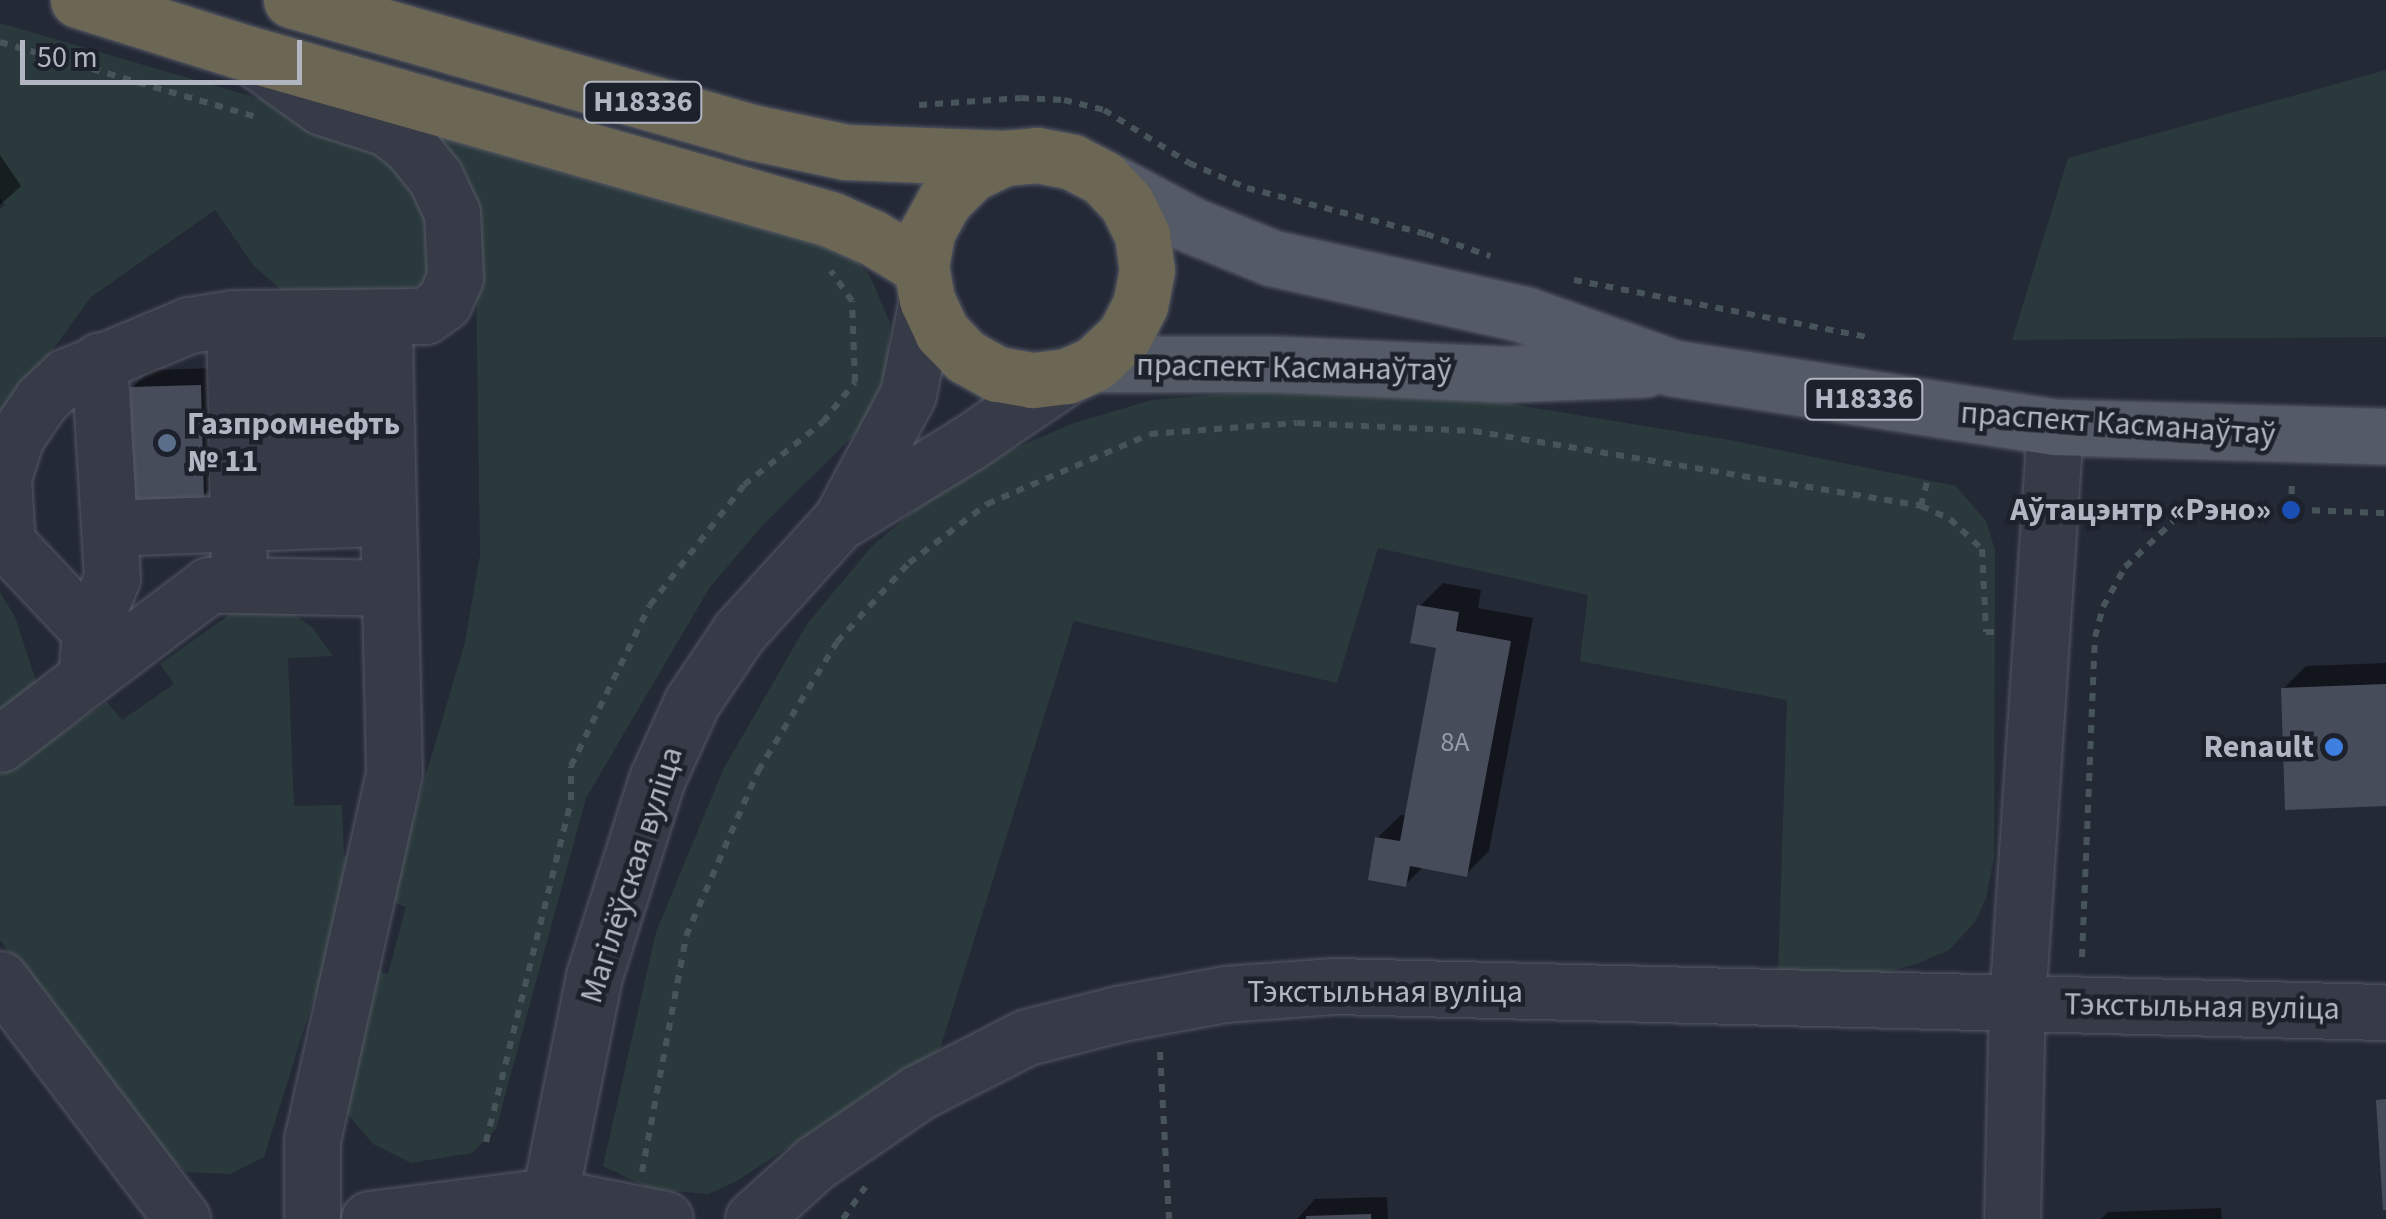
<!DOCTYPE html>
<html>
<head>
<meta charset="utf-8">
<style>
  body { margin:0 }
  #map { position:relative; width:2386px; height:1219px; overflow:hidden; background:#242936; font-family:"Source Sans 3",sans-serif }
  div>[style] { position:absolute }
  .green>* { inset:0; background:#2a393b }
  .shadow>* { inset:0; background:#0007 }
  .building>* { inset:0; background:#464c5a }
  .path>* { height:6px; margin-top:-3px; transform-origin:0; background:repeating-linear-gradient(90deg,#475459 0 8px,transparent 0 16px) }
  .roads { filter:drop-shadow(0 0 2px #555965) drop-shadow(0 0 2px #555965) }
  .minor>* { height:55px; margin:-27.5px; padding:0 27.5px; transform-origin:27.5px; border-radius:27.5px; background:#373b47 }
  .major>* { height:55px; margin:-27.5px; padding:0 27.5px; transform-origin:27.5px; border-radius:27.5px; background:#555a67 }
  .highway>* { height:55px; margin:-27.5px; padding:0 27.5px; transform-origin:27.5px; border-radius:27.5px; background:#6c6655 }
  .dots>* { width:28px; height:28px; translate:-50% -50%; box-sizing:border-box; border:5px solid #1d212c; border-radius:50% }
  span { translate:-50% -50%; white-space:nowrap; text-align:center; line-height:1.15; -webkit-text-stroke:9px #1d212c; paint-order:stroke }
  .number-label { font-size:28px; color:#979ca9 }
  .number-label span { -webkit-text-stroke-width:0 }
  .shield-label span { padding:2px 8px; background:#1d212c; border:2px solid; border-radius:8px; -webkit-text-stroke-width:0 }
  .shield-label { font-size:30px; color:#b2b6c3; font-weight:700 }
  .street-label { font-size:32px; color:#b2b6c3 }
  .poi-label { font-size:32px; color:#b2b6c3; font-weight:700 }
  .left { translate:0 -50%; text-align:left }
  .right { translate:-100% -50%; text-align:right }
  .scale { position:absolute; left:20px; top:40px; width:282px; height:45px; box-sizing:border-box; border:5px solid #b2b6c3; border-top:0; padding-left:12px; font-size:30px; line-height:35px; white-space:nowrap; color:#b2b6c3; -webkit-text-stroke:8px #1d212c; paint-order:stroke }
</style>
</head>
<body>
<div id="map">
  <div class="green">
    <div style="clip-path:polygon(0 23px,336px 121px,385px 140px,441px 244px,422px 285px,406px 289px,286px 294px,254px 266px,215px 210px,91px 297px,0 422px,0 209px,5px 205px,0 198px)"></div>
    <div style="clip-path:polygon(2386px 70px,2386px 337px,2012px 340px,2068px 158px)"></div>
    <div style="clip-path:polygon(413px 126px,846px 249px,870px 276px,890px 323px,886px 382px,862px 427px,762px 526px,710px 587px,586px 798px,496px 1129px,472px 1153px,411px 1163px,373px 1144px,345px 1111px,370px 969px,388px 974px,406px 907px,389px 901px,465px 642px,480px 555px,476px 277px)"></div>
    <div style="clip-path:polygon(1283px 389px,1425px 390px,1730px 440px,1956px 486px,1986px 521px,1995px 550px,1994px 858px,1986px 898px,1975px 922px,1949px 950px,1916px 964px,1868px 977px,1778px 975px,1787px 700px,1580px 661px,1588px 595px,1378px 548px,1337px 683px,1074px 621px,940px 1049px,735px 1182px,708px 1194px,651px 1189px,603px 1166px,656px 932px,723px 770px,807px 624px,872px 546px,920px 506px,1011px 450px,1074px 423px,1152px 400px)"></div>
    <div style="clip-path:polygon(0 592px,15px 617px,39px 690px,0 717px)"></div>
    <div style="clip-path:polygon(278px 604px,312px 627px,333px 656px,288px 658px,294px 806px,342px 805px,344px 856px,351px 859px,324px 993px,314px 997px,264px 1157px,231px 1174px,187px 1172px,160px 1152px,0 940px,0 775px,107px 702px,122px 720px,174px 684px,160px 664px,236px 610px)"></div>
  </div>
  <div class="shadow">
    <div style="clip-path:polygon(0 155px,21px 186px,0 205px)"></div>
    <div style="clip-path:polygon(218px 368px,221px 478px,203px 496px,132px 388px,150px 370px)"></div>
    <div style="clip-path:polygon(1443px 583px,1481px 590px,1478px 608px,1533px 618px,1489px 851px,1466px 874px,1424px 866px,1405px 885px,1377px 838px,1401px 815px,1407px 816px,1439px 646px,1420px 606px)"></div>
    <div style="clip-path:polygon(2386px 663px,2386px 804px,2283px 689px,2306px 666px)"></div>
    <div style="clip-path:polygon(1387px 1197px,1388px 1219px,1297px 1219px,1315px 1199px)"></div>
    <div style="clip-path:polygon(2221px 1208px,2222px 1219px,2101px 1219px,2108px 1212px)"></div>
  </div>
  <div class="building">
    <div style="clip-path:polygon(201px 385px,204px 498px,133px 500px,130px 387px)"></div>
    <div style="clip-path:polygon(1417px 605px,1459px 612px,1456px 631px,1511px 641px,1467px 877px,1410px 866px,1406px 887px,1368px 880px,1375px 837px,1400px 841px,1436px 648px,1410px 643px)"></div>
    <div style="clip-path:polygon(2386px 684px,2386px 806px,2285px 810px,2281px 688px)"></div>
    <div style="clip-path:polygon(2386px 1099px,2386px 1210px,2383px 1210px,2376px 1100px)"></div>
    <div style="clip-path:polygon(1371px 1214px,1371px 1219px,1306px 1219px,1306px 1216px)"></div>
  </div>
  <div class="path">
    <div style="left:0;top:42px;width:264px;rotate:16.3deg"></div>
    <div style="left:919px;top:105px;width:102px;rotate:-3.9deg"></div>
    <div style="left:1021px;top:98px;width:43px;rotate:2.7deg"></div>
    <div style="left:1064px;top:100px;width:41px;rotate:14deg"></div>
    <div style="left:1104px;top:110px;width:100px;rotate:31.9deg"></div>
    <div style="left:1189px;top:163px;width:63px;rotate:23.3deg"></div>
    <div style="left:1247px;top:188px;width:185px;rotate:14.4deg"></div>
    <div style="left:1426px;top:234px;width:68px;rotate:19deg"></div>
    <div style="left:1574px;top:280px;width:298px;rotate:11deg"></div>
    <div style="left:1921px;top:506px;width:30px;rotate:-76deg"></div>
    <div style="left:2291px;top:510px;width:32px;rotate:-88deg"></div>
    <div style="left:2082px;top:957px;width:320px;rotate:-87.7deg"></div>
    <div style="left:2095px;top:637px;width:31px;rotate:-75deg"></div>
    <div style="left:2103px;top:607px;width:46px;rotate:-61.2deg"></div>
    <div style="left:2125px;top:567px;width:77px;rotate:-43.4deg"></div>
    <div style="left:2181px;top:514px;width:21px;rotate:-23deg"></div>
    <div style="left:2200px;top:506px;width:186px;rotate:2.2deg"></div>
    <div style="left:1160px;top:1052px;width:167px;rotate:86.9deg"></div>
    <div style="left:486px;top:1142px;width:352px;rotate:-76deg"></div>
    <div style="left:571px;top:800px;width:34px;rotate:-90deg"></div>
    <div style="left:571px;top:766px;width:179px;rotate:-63.9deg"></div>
    <div style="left:650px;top:605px;width:152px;rotate:-51.9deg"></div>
    <div style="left:744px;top:485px;width:101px;rotate:-38.6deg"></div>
    <div style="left:823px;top:422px;width:51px;rotate:-51.3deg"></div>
    <div style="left:855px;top:382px;width:81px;rotate:-92.1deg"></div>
    <div style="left:852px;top:301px;width:37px;rotate:-125deg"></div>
    <div style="left:642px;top:1172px;width:240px;rotate:-79.4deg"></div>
    <div style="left:686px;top:936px;width:180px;rotate:-66.4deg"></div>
    <div style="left:758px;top:771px;width:151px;rotate:-58.5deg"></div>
    <div style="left:837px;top:642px;width:107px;rotate:-47.7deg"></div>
    <div style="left:909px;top:563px;width:98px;rotate:-37.1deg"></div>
    <div style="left:987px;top:504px;width:177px;rotate:-23.2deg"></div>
    <div style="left:1150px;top:434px;width:147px;rotate:-4.3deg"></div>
    <div style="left:1297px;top:423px;width:177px;rotate:2.6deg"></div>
    <div style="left:1474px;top:431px;width:453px;rotate:9.5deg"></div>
    <div style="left:1921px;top:506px;width:32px;rotate:24deg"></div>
    <div style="left:1950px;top:519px;width:44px;rotate:43.2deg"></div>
    <div style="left:1982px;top:549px;width:83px;rotate:87.2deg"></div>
    <div style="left:1986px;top:632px;width:9px"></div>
    <div style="left:843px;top:1219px;width:39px;rotate:-55deg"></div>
  </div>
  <div class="roads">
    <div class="minor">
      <div style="left:234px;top:318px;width:267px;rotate:88.9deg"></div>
      <div style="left:239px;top:585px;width:150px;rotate:1.1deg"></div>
      <div style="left:235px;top:362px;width:150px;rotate:-3.4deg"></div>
      <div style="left:253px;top:397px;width:132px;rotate:-1.7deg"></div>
      <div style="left:236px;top:440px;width:150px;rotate:-2.7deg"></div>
      <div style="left:237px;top:480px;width:150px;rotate:-0.4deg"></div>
      <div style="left:844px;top:514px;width:136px;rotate:-61.9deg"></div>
      <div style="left:908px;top:394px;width:96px;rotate:-78.6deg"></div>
      <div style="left:109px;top:528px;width:278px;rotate:-2.1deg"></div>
      <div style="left:90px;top:631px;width:57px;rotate:-67.5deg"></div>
      <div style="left:112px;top:578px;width:218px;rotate:-93.4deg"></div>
      <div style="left:86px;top:678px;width:154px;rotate:-37.1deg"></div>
      <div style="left:209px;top:585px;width:30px"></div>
      <div style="left:0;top:744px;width:108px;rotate:-37.5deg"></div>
      <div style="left:86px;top:678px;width:47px;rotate:-85.1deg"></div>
      <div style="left:90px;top:631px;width:121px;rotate:-133.3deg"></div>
      <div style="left:7px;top:543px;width:65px;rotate:-93.5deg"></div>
      <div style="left:3px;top:478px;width:43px;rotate:-72.4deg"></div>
      <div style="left:16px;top:437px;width:46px;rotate:-55.6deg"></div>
      <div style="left:42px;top:399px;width:34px;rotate:-43deg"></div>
      <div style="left:67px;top:376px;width:132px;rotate:-22.7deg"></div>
      <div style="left:189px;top:325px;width:46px;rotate:-8.8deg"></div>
      <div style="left:234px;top:318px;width:191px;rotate:-0.6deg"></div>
      <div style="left:425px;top:316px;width:24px;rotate:-36deg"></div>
      <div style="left:444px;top:302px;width:27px;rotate:-66deg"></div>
      <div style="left:455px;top:277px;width:64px;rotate:-92.7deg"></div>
      <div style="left:452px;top:213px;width:40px;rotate:-115deg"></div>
      <div style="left:435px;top:177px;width:41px;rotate:-129.1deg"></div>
      <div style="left:409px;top:145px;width:28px;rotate:-142deg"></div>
      <div style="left:387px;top:128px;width:68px;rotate:-162.1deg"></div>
      <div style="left:322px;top:107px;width:86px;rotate:-144.5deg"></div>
      <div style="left:0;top:979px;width:301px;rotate:52.8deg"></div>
      <div style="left:312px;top:1219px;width:79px;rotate:-90deg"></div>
      <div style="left:312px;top:1140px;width:376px;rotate:-77.4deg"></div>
      <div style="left:394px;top:773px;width:454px;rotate:-91.3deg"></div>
      <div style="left:369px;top:1219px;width:181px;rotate:-7.3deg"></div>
      <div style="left:549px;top:1196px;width:118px;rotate:11.2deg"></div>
      <div style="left:545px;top:1219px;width:248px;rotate:-78.6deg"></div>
      <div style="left:594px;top:976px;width:207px;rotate:-72.3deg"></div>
      <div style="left:657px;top:779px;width:85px;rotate:-65.6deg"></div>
      <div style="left:692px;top:702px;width:84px;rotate:-56.1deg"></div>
      <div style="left:739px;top:632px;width:147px;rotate:-47.8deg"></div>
      <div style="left:838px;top:523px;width:151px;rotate:-31.5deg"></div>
      <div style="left:967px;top:444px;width:121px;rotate:-34.2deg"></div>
      <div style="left:753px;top:1219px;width:84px;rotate:-42.1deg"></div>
      <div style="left:815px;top:1163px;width:126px;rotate:-34.3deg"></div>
      <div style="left:919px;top:1092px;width:121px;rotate:-27deg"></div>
      <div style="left:1027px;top:1037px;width:93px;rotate:-14.3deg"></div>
      <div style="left:1117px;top:1014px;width:110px;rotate:-10.5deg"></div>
      <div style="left:1225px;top:994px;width:109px;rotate:-4.2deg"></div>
      <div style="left:1334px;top:986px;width:1052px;rotate:1.42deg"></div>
      <div style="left:2012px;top:1219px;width:216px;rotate:-88.7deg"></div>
      <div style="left:2017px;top:1003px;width:577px;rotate:-86.23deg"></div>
    </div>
    <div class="major">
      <div style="left:1103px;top:178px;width:100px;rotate:28.1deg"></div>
      <div style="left:1191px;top:225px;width:87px;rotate:22.2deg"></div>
      <div style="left:1272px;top:258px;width:260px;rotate:12.6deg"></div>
      <div style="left:1526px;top:315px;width:156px;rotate:19.8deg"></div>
      <div style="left:1673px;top:368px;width:387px;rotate:8.8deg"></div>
      <div style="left:2055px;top:427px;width:331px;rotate:1.6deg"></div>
      <div style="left:1094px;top:364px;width:181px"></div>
      <div style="left:1275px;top:364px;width:233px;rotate:2.5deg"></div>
      <div style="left:1508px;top:374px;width:137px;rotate:-2.1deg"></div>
    </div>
    <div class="highway">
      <div style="left:78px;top:0;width:176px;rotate:17.5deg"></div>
      <div style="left:246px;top:53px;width:607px;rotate:15.87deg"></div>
      <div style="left:830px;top:219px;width:47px;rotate:23.8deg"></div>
      <div style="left:873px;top:238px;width:56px;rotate:31.1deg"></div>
      <div style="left:291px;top:0;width:479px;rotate:16deg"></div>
      <div style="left:751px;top:132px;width:97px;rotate:11.9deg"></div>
      <div style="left:846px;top:152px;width:158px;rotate:2.2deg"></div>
      <div style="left:1004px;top:158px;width:33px;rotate:-5deg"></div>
      <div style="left:1037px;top:155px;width:36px;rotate:11deg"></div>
      <div style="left:1072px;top:162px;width:35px;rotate:27deg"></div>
      <div style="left:1103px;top:178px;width:35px;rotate:47deg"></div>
      <div style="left:1127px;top:204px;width:34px;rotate:64deg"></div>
      <div style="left:1142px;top:235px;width:35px;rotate:82deg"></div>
      <div style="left:1147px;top:270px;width:36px;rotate:101deg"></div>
      <div style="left:1140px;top:305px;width:35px;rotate:117deg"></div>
      <div style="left:1124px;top:336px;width:41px;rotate:137deg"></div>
      <div style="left:1094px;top:364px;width:30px;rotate:156deg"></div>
      <div style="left:1067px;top:376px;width:35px;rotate:173deg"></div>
      <div style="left:1032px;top:380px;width:36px;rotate:-170deg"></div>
      <div style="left:997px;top:374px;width:35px;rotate:-151deg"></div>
      <div style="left:966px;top:357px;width:35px;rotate:-134deg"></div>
      <div style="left:942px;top:332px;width:35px;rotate:-115deg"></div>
      <div style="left:927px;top:300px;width:34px;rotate:-100deg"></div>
      <div style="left:921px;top:267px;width:36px;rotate:-80deg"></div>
      <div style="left:927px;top:232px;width:37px;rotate:-61deg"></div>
      <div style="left:945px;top:200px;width:37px;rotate:-45deg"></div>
      <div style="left:971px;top:174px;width:37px;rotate:-26deg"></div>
    </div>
  </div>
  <div class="dots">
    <div style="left:167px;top:443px;background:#5c6f8a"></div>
    <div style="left:2291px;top:510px;background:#1a4fb4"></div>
    <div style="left:2334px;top:747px;background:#3f7fe0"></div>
  </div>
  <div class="number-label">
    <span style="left:1455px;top:742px">8А</span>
  </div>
  <div class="shield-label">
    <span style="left:643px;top:102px">Н18336</span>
    <span style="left:1864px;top:399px">Н18336</span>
  </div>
  <div class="street-label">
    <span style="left:1294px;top:368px;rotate:1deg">праспект Касманаўтаў</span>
    <span style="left:2118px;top:424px;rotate:4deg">праспект Касманаўтаў</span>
    <span style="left:632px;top:875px;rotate:-72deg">Магілёўская вуліца</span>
    <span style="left:1385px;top:992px">Тэкстыльная вуліца</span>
    <span style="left:2202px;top:1007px;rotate:1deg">Тэкстыльная вуліца</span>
  </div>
  <div class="poi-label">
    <span class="left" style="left:187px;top:443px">Газпромнефть<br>№ 11</span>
    <span class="right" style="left:2271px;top:510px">Аўтацэнтр «Рэно»</span>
    <span class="right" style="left:2314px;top:747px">Renault</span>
  </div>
  <div class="scale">50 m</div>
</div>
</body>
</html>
